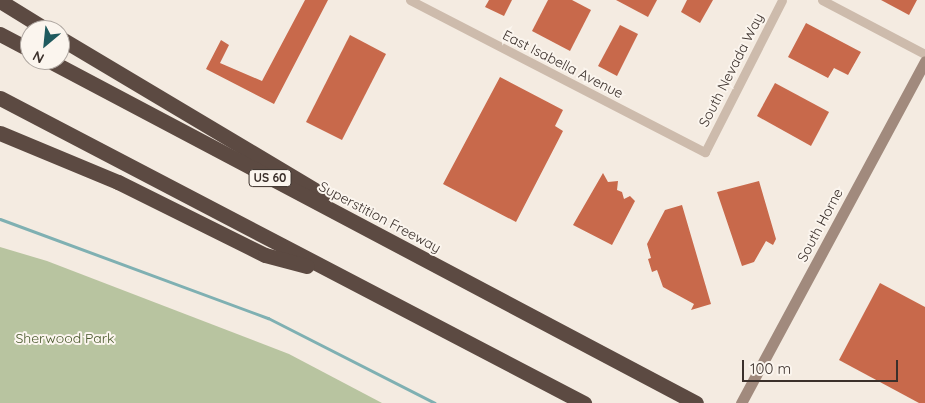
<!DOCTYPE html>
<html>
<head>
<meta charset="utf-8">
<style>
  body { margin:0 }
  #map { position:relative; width:925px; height:403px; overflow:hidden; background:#f4ebe1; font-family:Quicksand,sans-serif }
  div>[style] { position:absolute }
  .green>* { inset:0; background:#b8c4a0 }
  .stream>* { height:3px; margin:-1.5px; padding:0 1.5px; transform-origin:1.5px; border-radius:1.5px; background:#7fb0b2 }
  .building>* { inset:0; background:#c8694b }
  .street>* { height:9px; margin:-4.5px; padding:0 4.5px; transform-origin:4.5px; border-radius:4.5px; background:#cdbbac }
  .secondary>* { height:11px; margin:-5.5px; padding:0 5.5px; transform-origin:5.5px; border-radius:5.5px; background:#a18a7d }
  .highway>* { height:15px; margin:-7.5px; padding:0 7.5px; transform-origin:7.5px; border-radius:7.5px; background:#5c4a42 }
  span { translate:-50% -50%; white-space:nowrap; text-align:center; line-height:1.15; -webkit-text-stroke:4px #fbf5ee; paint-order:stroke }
  .shield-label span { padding:1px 4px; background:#fbf5ee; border:1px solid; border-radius:4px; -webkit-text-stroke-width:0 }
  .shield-label { font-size:12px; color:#3b302b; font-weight:700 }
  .street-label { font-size:14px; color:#3b302b }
  .park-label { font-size:14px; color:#4a5a2e }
  .north { position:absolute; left:20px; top:20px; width:50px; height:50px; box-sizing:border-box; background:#fbf5ee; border:1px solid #aea6a0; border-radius:50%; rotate:208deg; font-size:14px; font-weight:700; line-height:20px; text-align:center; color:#3b302b }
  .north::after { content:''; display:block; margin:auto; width:18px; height:22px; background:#1f5a5e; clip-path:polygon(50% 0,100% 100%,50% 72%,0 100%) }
  .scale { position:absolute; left:742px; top:360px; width:156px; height:22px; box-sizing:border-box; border:2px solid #3b302b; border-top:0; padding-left:6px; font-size:15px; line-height:18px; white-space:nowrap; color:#3b302b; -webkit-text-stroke:4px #fbf5ee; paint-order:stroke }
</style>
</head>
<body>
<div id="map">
  <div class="green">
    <div style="clip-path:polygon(0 247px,47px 261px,289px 354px,382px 403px,0 403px)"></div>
  </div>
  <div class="stream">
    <div style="left:0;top:219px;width:286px;rotate:20.3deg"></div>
    <div style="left:268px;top:318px;width:187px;rotate:27deg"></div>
  </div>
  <div class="building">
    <div style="clip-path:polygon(305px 0,328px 0,274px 104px,206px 69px,221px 40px,229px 45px,220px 63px,262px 81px)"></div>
    <div style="clip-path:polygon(489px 0,512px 0,504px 16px,485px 7px)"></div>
    <div style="clip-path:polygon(548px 0,572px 0,591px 10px,570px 51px,532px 31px)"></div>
    <div style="clip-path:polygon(616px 0,657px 0,648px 17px)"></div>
    <div style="clip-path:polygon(687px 0,713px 0,700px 23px,681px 12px)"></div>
    <div style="clip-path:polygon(881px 0,917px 0,909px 15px)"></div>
    <div style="clip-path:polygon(806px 23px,861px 52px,848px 75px,834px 68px,828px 78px,788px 57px)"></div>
    <div style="clip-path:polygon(620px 25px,638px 34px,617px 76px,598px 66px)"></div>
    <div style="clip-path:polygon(350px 35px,386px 54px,342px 140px,306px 122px)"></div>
    <div style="clip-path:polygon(500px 77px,563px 110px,555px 126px,563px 131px,516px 222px,443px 184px)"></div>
    <div style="clip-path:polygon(775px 83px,829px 112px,811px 146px,757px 116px)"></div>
    <div style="clip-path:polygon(603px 173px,608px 182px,618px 181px,617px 190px,622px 192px,624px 199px,630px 196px,635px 201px,612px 245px,573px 225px)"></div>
    <div style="clip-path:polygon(759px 181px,776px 239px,773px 245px,766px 241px,754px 262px,742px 266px,717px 192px)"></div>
    <div style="clip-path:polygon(682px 205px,711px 304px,691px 310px,694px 304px,663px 287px,657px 270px,652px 272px,648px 259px,651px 258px,647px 244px,665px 210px)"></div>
    <div style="clip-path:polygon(880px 283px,925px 307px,925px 403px,919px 403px,839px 360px)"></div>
  </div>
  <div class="street">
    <div style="left:410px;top:0;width:332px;rotate:27.3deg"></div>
    <div style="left:705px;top:152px;width:170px;rotate:-63.1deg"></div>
    <div style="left:822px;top:0;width:116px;rotate:27.7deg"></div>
  </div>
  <div class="secondary">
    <div style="left:741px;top:403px;width:388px;rotate:-61.7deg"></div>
  </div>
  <div class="highway">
    <div style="left:0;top:1px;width:55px;rotate:31.7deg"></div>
    <div style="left:0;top:34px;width:34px;rotate:28deg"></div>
    <div style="left:60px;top:38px;width:306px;rotate:30.8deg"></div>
    <div style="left:48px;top:60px;width:733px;rotate:27.89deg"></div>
    <div style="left:0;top:98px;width:659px;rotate:27.58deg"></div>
    <div style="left:0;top:133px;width:128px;rotate:22.6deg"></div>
    <div style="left:118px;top:182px;width:164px;rotate:26.4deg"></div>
    <div style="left:265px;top:255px;width:43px;rotate:14.7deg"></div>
  </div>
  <div class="shield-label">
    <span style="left:270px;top:178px">US 60</span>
  </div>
  <div class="street-label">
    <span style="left:563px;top:64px;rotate:27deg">East Isabella Avenue</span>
    <span style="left:731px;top:70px;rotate:-63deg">South Nevada Way</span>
    <span style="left:380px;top:217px;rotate:28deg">Superstition Freeway</span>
    <span style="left:820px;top:225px;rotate:-62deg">South Horne</span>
  </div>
  <div class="park-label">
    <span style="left:65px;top:338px">Sherwood Park</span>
  </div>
  <div class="north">N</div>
  <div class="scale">100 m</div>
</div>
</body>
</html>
